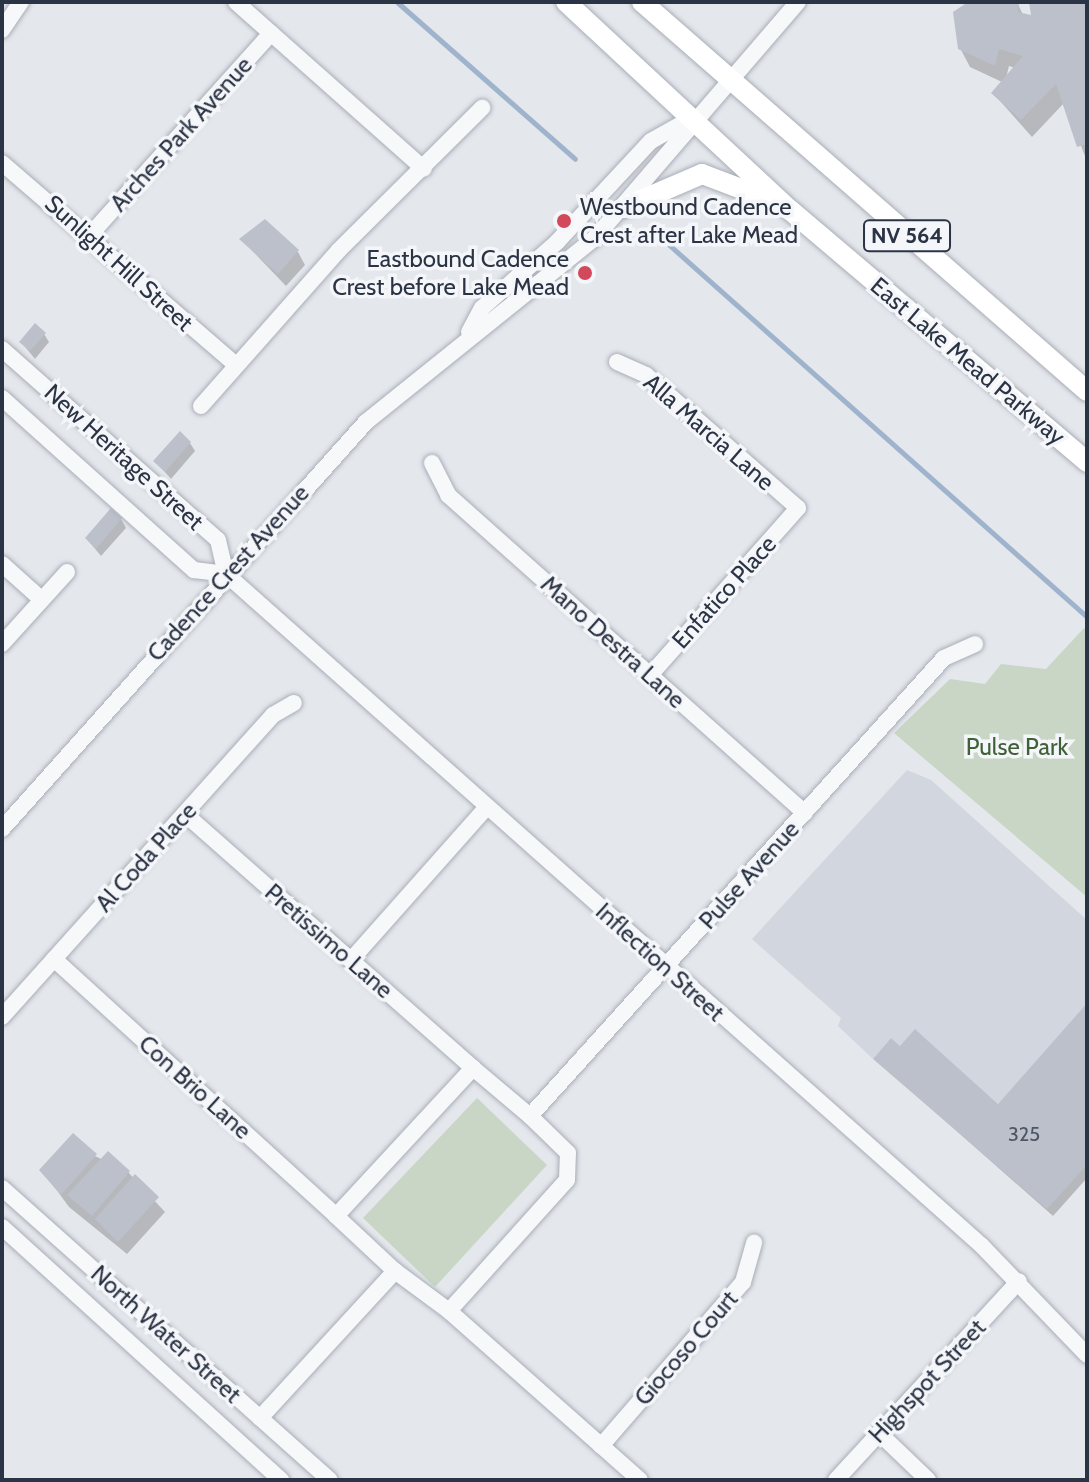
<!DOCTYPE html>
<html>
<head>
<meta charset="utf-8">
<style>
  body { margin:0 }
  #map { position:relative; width:1089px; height:1482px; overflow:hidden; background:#e4e7ec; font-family:Cabin,sans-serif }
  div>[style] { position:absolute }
  .built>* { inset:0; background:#d2d6de }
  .green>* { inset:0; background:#c9d6c5 }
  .shadow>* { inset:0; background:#0003 }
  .stream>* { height:5px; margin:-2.5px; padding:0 2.5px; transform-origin:2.5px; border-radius:2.5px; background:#9fb4cc }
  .building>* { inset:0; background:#bbc0ca }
  .roads { filter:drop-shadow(0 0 2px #a9aeb7) drop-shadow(0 0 2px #a9aeb7) }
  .minor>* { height:16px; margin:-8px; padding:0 8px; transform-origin:8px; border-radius:8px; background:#f7f8fa }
  .major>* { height:20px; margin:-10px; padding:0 10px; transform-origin:10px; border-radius:10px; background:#fff }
  .dots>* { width:22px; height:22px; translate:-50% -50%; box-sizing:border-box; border:4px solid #f4f6f9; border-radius:50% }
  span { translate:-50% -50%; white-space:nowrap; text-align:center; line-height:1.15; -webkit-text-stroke:7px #f4f6f9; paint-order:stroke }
  .number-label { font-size:20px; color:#4f5766 }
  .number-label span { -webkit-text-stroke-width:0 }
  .shield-label span { padding:2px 6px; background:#f4f6f9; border:2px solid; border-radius:6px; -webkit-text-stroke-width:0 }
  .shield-label { font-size:22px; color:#2b3445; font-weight:700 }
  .street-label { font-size:24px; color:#2b3445 }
  .poi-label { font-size:24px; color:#2b3445 }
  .left { translate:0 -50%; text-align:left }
  .right { translate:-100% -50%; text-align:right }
  .park-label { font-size:24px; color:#3f6138 }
  .frame { position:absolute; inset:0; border:4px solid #2b3445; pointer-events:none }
</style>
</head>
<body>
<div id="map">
  <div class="built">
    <div style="clip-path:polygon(907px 770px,931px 780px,1087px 920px,1087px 1003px,998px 1104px,916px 1030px,900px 1046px,891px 1038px,873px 1059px,838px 1026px,841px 1018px,752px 939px)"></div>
  </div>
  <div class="green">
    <div style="clip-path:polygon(1084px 628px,1087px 631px,1087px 897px,894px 733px,950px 679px,985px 684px,1001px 664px,1046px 669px)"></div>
    <div style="clip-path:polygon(477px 1098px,547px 1165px,435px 1287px,363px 1218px)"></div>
  </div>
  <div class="shadow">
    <div style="clip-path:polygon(evenodd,970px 2px,1017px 2px,1023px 15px,1034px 18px,1030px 2px,1087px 2px,1087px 161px,1064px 103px,1032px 137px,993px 93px,1002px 82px,970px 67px,960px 48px,970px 2px,1009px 66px,1015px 68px,1006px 78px,1009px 66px)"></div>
    <div style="clip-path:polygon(242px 240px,298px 252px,305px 265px,286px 286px)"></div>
    <div style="clip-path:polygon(44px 334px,49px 342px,35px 359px,21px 342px)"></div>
    <div style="clip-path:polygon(190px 443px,195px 451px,171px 479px,156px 462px)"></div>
    <div style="clip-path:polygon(121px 519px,126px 528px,101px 556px,87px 539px)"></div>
    <div style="clip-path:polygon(1087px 1006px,1087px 1178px,1053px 1216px,875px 1059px,998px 1106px)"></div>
    <div style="clip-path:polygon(95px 1156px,128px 1172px,165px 1212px,127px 1254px,69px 1207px,42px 1170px)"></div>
  </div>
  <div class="stream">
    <div style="left:397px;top:2px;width:237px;rotate:41.4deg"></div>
    <div style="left:658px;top:235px;width:574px;rotate:41.68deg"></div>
  </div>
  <div class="building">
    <div style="clip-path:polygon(968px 2px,1019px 2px,1018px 12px,1031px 15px,1029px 2px,1087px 2px,1087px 144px,1077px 147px,1056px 84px,1021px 120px,991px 93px,1023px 56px,999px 49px,995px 66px,958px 49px,953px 12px)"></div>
    <div style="clip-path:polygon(265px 219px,299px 250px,278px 274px,239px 239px)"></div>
    <div style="clip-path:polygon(35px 323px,46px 333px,30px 351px,19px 342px)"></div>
    <div style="clip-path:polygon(180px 431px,191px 442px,165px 472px,153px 461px)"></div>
    <div style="clip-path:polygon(111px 508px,122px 518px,96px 549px,85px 538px)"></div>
    <div style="clip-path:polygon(1087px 1003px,1087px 1165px,1047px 1209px,873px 1059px,891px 1038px,900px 1046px,915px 1029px,998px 1104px)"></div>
    <div style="clip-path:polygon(73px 1133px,97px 1154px,61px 1195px,39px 1170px)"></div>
    <div style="clip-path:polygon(108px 1151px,130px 1171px,92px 1216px,67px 1195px)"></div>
    <div style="clip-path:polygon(135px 1174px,159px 1197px,118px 1242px,95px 1219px)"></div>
  </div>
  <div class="roads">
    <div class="minor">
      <div style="left:236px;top:2px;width:251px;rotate:41.6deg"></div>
      <div style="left:2px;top:30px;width:34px;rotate:-56deg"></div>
      <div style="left:2px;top:163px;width:308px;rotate:40.8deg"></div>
      <div style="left:90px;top:235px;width:271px;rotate:-48.1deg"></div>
      <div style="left:469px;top:332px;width:27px;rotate:-62deg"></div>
      <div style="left:482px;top:308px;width:100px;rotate:-41.3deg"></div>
      <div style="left:557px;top:242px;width:138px;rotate:-47.1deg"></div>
      <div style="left:651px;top:141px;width:45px;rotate:-29.4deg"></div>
      <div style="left:2px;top:349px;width:288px;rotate:41.5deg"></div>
      <div style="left:218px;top:540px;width:35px;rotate:77deg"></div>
      <div style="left:617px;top:362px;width:32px;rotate:24deg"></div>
      <div style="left:646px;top:375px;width:202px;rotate:41.2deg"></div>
      <div style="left:798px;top:508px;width:223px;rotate:131.5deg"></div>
      <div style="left:2px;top:398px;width:258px;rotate:41.9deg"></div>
      <div style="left:194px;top:570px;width:32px;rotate:7deg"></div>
      <div style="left:201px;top:406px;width:208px;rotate:-48.5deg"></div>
      <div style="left:339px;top:250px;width:202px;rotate:-44.8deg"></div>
      <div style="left:432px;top:463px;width:36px;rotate:63deg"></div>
      <div style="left:448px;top:495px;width:478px;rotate:41.7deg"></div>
      <div style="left:2px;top:564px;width:52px;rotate:41.9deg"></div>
      <div style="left:226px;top:574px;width:1011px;rotate:41.63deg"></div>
      <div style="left:982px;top:1246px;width:151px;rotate:46.1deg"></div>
      <div style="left:2px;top:644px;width:97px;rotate:-47.9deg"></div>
      <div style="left:185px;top:814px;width:384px;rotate:41.4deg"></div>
      <div style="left:2px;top:829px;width:546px;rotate:-48.19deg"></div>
      <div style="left:366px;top:422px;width:292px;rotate:-38.8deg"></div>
      <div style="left:594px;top:239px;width:313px;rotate:-49.3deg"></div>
      <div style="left:54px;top:959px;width:382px;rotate:42.3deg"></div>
      <div style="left:351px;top:960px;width:203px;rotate:-48.4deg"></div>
      <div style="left:2px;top:1017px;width:406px;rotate:-48.1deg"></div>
      <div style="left:273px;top:715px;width:24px;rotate:-30deg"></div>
      <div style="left:2px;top:1188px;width:439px;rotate:41.7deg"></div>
      <div style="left:2px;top:1227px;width:377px;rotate:42.2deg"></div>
      <div style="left:395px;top:1271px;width:81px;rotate:-137deg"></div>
      <div style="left:336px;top:1216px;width:202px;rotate:-47.2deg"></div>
      <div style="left:473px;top:1068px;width:75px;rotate:40.1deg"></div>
      <div style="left:449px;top:1311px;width:255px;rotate:41.5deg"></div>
      <div style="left:260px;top:1418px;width:200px;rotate:-47.4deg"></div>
      <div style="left:395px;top:1271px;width:67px;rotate:36.5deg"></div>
      <div style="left:449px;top:1311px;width:176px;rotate:-48deg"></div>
      <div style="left:567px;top:1180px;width:27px;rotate:-88deg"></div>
      <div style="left:568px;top:1153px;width:53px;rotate:-135.8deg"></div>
      <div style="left:530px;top:1116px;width:617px;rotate:-47.89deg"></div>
      <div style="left:944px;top:658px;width:34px;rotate:-24deg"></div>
      <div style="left:879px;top:1433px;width:68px;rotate:43.8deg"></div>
      <div style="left:601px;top:1446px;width:217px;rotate:-49.1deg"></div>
      <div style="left:743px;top:1282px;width:41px;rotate:-74.2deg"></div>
      <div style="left:836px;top:1480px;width:270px;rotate:-47.4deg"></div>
    </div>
    <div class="major">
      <div style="left:566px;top:2px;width:306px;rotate:42.9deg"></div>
      <div style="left:790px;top:210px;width:390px;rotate:40.3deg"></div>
      <div style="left:642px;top:2px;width:591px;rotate:41.16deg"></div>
      <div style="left:623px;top:208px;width:86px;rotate:-23.3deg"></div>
      <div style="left:702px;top:174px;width:76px;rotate:20.8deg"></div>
    </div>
  </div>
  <div class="dots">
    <div style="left:564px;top:221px;background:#d1495b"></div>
    <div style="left:585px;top:273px;background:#d1495b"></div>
  </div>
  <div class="number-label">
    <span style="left:1024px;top:1134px">325</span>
  </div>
  <div class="shield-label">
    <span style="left:907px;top:236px">NV 564</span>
  </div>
  <div class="street-label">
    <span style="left:181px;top:134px;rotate:-48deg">Arches Park Avenue</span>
    <span style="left:119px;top:263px;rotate:42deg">Sunlight Hill Street</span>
    <span style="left:968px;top:361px;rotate:40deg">East Lake Mead Parkway</span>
    <span style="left:709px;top:432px;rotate:41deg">Alla Marcia Lane</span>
    <span style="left:124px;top:457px;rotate:42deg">New Heritage Street</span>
    <span style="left:228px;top:573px;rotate:-48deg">Cadence Crest Avenue</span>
    <span style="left:724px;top:592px;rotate:-48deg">Enfatico Place</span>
    <span style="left:613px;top:642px;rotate:42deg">Mano Destra Lane</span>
    <span style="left:146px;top:857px;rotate:-48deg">Al Coda Place</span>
    <span style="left:749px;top:875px;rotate:-48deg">Pulse Avenue</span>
    <span style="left:329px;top:941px;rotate:41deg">Pretissimo Lane</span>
    <span style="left:660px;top:962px;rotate:42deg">Inflection Street</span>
    <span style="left:195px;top:1087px;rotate:42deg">Con Brio Lane</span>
    <span style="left:166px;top:1334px;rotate:42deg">North Water Street</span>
    <span style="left:686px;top:1348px;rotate:-49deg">Giocoso Court</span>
    <span style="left:927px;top:1381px;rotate:-47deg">Highspot Street</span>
  </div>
  <div class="poi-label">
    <span class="left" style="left:580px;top:221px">Westbound Cadence<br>Crest after Lake Mead</span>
    <span class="right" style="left:569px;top:273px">Eastbound Cadence<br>Crest before Lake Mead</span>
  </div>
  <div class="park-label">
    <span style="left:1017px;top:747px">Pulse Park</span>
  </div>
  <div class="frame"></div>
</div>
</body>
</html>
